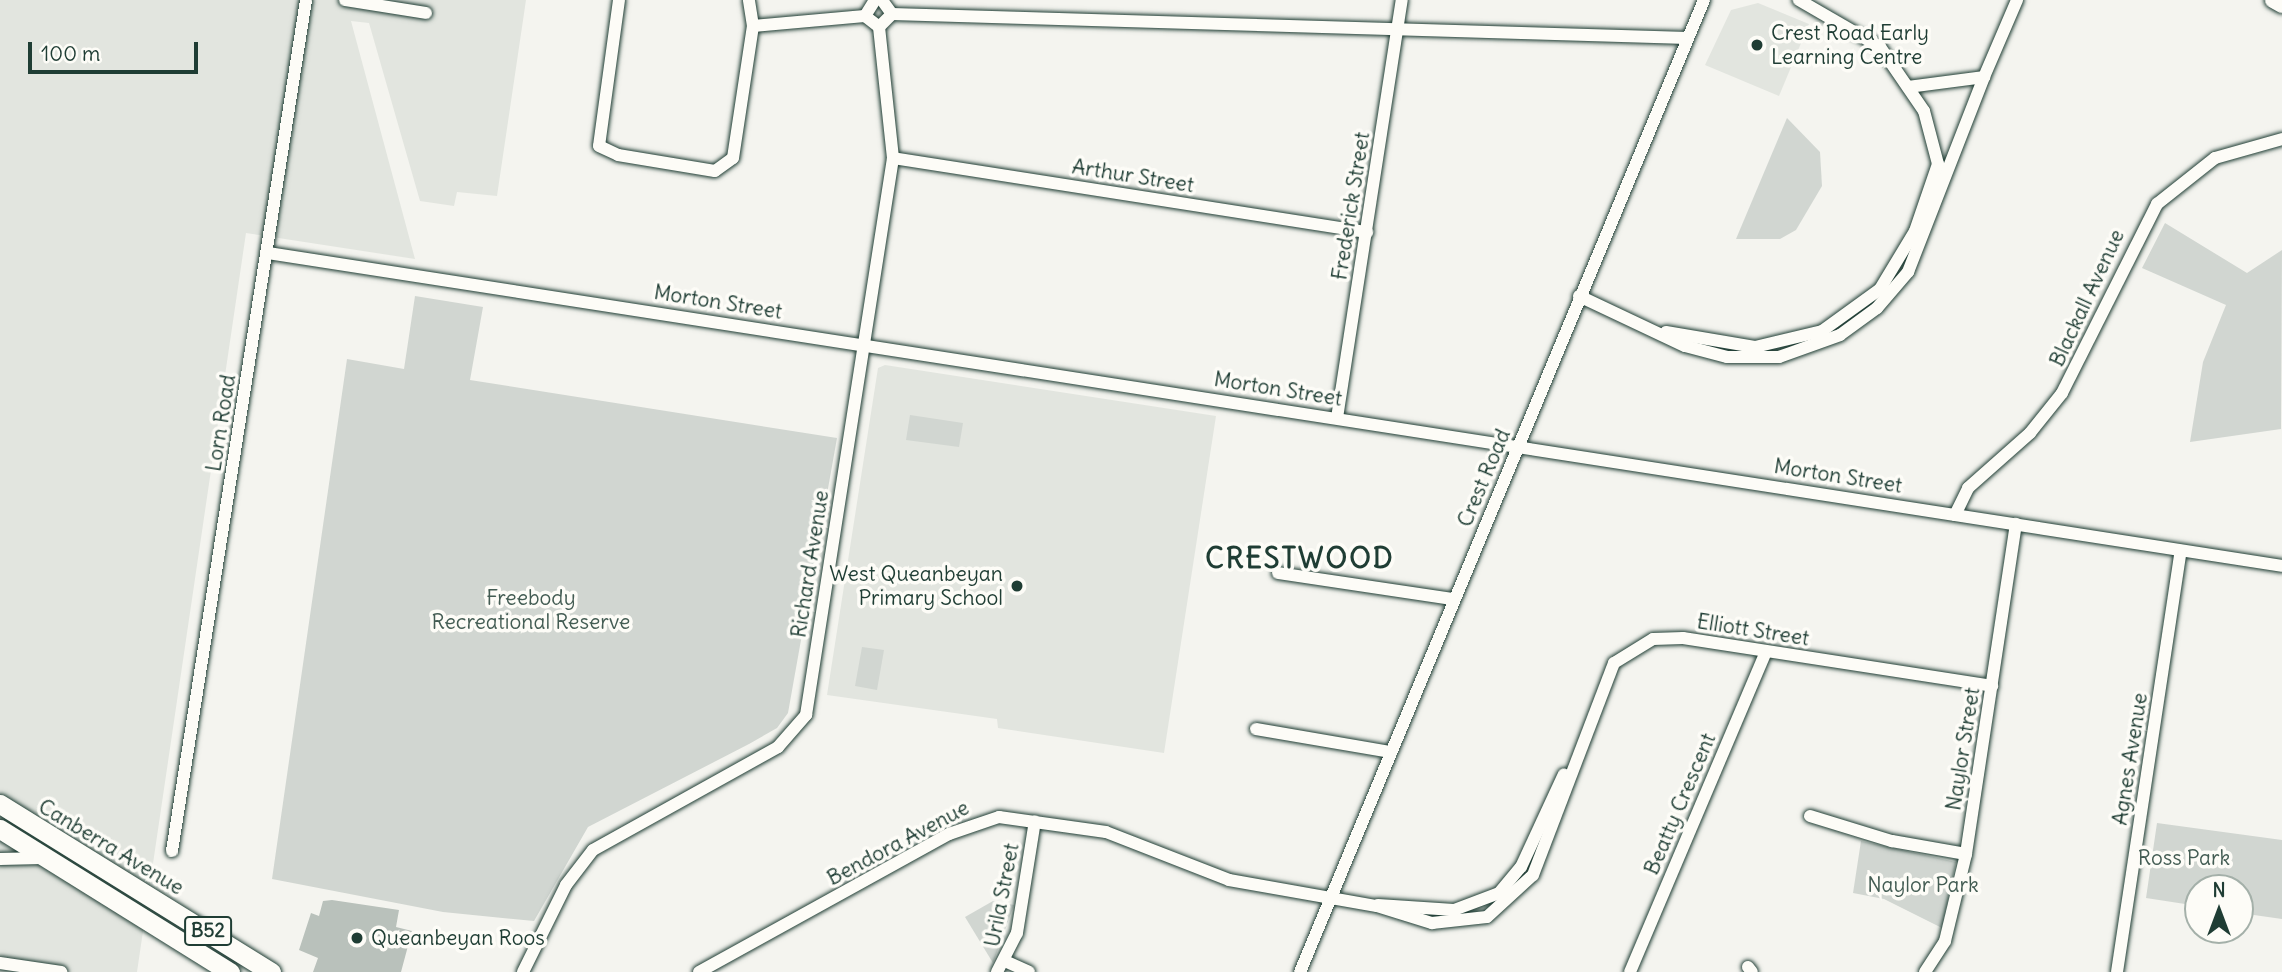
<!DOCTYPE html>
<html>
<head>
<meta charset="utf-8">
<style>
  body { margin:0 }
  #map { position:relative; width:2282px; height:972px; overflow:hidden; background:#f4f4ef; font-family:Delius,sans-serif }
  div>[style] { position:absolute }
  .built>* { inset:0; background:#e2e5df }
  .green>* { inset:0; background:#d1d6d1 }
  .building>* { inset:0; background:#b9c1bb }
  .roads { filter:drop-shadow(0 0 2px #1f3d34) drop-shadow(0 0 2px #1f3d34) }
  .minor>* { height:12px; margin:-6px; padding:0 6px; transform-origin:6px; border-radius:6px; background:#fdfcf7 }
  .major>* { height:16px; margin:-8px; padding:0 8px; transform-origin:8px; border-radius:8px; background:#fdfcf7 }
  .highway>* { height:19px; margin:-9.5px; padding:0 9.5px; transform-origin:9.5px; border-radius:9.5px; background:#fdfcf7 }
  .dots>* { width:19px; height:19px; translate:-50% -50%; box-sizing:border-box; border:4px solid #fdfcf7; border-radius:50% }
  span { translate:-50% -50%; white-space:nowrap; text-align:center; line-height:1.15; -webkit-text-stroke:7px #fdfcf7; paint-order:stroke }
  .shield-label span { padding:2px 5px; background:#fdfcf7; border:2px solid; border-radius:5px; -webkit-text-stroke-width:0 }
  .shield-label { font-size:19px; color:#1f3d34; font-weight:700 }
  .poi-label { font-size:21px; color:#1f3d34 }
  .left { translate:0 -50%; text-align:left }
  .right { translate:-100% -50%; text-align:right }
  .street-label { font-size:21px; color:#1f3d34 }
  .park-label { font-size:21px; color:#435c53 }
  .district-label { font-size:28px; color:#1f3d34; font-weight:700; letter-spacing:2px }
  .north { position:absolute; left:2184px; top:874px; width:70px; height:70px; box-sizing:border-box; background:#fdfcf7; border:2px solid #a4b0a9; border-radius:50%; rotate:0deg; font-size:19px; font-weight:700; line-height:28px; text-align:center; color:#1f3d34 }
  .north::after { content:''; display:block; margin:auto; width:24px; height:32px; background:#1f3d34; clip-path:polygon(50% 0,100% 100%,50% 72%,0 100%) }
  .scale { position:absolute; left:28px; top:42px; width:170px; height:32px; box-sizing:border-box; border:4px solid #1f3d34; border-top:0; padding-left:9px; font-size:21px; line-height:24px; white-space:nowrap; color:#1f3d34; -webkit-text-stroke:5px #fdfcf7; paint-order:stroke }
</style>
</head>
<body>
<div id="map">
  <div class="built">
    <div style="clip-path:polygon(0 0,526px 0,497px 196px,457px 192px,454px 206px,420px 201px,369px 23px,351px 21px,415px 259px,246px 233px,137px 972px,0 972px)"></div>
    <div style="clip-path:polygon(1758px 3px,1809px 24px,1779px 96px,1705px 65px,1731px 10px)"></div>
    <div style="clip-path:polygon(885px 365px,1216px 416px,1164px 753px,998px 728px,997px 719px,827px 695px,878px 368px)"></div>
  </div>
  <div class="green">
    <div style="clip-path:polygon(1787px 118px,1820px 152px,1822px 186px,1796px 230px,1780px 239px,1736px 239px)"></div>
    <div style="clip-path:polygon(2165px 223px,2247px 273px,2282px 250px,2281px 429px,2190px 442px,2203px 362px,2226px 305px,2142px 268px)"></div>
    <div style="clip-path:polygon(415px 296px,483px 307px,470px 380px,837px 438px,788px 713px,777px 728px,749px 744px,588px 827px,534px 921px,443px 912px,272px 879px,347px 359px,404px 369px)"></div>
    <div style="clip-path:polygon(910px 415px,963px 423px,959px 447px,906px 440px)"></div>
    <div style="clip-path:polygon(862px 647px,884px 650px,877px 690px,855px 686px)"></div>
    <div style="clip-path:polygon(2157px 823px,2282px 840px,2282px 919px,2240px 913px,2240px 888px,2198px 888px,2198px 906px,2146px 898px)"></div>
    <div style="clip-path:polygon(1861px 841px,1956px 862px,1942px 928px,1884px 899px,1853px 893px)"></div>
    <div style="clip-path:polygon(993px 901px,1014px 905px,993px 963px,965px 917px)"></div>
  </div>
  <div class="building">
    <div style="clip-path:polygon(332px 900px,399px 910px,396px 927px,412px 931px,401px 972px,313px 972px,318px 958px,299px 950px,311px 913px,319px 916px,323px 901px)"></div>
  </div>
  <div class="roads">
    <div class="minor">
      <div style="left:345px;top:0;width:82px;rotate:9.1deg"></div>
      <div style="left:619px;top:0;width:147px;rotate:97.8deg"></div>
      <div style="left:599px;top:146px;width:21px;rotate:25deg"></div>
      <div style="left:618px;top:155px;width:98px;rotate:9.4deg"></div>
      <div style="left:715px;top:171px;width:22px;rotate:-36deg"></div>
      <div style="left:733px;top:158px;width:134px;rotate:-81.4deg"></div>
      <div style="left:753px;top:26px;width:26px;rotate:-99deg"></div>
      <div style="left:875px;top:0;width:19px;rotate:122deg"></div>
      <div style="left:865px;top:16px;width:18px;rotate:38deg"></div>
      <div style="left:879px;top:27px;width:18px;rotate:-45deg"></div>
      <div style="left:892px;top:14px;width:17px;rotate:-126deg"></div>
      <div style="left:892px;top:14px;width:796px;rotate:1.73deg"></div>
      <div style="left:753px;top:26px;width:112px;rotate:-5.1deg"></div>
      <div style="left:1908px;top:87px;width:77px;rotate:-7.5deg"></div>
      <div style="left:1984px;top:77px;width:84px;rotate:-66.8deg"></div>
      <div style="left:893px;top:158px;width:480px;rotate:8.9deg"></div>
      <div style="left:268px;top:253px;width:2038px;rotate:8.83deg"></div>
      <div style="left:1579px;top:296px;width:117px;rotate:25.3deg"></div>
      <div style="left:1685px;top:346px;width:43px;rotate:14.7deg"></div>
      <div style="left:1727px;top:357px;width:52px"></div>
      <div style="left:1779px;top:357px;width:65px;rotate:-19.8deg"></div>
      <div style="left:1840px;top:335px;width:46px;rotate:-36.1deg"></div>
      <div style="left:1877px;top:308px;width:48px;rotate:-49.3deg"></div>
      <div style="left:1908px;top:272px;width:209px;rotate:-68.7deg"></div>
      <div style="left:1666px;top:332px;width:90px;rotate:9.6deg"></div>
      <div style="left:1755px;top:347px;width:69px;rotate:-13.4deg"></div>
      <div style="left:1822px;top:331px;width:72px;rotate:-35.9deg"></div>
      <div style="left:1880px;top:289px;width:68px;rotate:-58.9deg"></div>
      <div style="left:1915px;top:231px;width:71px;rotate:-71.1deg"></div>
      <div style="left:1938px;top:164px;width:55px;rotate:-104.8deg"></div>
      <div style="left:1924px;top:111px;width:78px;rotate:-124.5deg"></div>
      <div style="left:1880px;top:47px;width:94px;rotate:-149.9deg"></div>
      <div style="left:1337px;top:418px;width:423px;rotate:-81.2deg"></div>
      <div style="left:1955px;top:515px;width:30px;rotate:-64deg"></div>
      <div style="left:1968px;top:488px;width:83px;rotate:-41.6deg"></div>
      <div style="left:2030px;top:433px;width:51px;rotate:-51.3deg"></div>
      <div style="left:2062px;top:393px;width:212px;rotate:-63.3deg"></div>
      <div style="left:2157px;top:204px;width:74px;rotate:-38.4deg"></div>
      <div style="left:2215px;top:158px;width:70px;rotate:-15.8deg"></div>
      <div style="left:1278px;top:573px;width:177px;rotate:8.5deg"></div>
      <div style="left:1256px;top:729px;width:137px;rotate:9.7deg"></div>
      <div style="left:1810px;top:816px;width:86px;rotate:17deg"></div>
      <div style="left:1892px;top:841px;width:75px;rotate:10deg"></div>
      <div style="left:172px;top:851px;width:861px;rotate:-81.05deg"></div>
      <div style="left:0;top:859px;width:42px;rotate:-1.4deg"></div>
      <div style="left:1378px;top:905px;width:76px;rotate:3.8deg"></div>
      <div style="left:1454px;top:910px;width:48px;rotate:-20.7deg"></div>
      <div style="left:1499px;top:893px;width:34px;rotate:-50deg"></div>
      <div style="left:1521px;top:867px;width:102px;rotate:-65.2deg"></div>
      <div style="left:1007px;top:962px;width:24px;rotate:24deg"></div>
      <div style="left:0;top:963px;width:62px;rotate:8.4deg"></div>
      <div style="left:1748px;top:967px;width:6px;rotate:51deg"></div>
      <div style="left:523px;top:972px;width:97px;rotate:-63.7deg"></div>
      <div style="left:566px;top:885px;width:44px;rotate:-52.4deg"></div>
      <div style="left:593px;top:850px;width:212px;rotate:-29.1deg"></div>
      <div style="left:778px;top:747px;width:43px;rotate:-48.8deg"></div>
      <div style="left:806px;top:715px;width:564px;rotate:-81.12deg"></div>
      <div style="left:893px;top:158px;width:132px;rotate:-96.1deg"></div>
      <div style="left:699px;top:972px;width:286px;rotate:-28.9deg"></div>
      <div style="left:949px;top:834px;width:53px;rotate:-18.8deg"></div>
      <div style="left:999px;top:817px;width:108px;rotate:8deg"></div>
      <div style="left:1106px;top:832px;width:132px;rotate:21.3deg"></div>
      <div style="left:1229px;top:880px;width:150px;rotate:10deg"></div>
      <div style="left:1377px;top:906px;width:58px;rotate:17.2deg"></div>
      <div style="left:1432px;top:923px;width:55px;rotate:-6.2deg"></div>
      <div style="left:1487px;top:917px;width:62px;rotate:-42.4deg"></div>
      <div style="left:1533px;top:875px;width:227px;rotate:-69.1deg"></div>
      <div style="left:1614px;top:663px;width:46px;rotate:-31.6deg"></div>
      <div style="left:1653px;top:639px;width:30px;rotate:-2deg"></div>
      <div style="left:1683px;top:638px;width:313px;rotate:8.8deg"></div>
      <div style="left:997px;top:972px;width:44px;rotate:-62.9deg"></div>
      <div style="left:1017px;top:933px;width:113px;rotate:-80.9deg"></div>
      <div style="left:1300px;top:972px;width:1053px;rotate:-67.43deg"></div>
      <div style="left:1630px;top:972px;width:348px;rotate:-67deg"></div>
      <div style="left:1925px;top:972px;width:37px;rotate:-57deg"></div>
      <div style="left:1945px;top:941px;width:89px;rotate:-76.4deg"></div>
      <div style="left:1966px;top:854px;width:334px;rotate:-81.4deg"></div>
      <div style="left:2117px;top:972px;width:426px;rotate:-81.4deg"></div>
    </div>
    <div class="major">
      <div style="left:2273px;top:0;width:10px;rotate:29deg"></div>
    </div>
    <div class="highway">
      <div style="left:0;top:804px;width:319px;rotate:31.8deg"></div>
      <div style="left:0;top:829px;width:271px;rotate:31.9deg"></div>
    </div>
  </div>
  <div class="dots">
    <div style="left:1757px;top:45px;background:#1f3d34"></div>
    <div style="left:1017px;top:586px;background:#1f3d34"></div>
    <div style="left:357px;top:938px;background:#1f3d34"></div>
  </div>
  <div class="shield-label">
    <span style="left:208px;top:931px">B52</span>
  </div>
  <div class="poi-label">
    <span class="left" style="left:1771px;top:45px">Crest Road Early<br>Learning Centre</span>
    <span class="right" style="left:1003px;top:586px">West Queanbeyan<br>Primary School</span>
    <span class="left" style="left:371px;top:938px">Queanbeyan Roos</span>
  </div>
  <div class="street-label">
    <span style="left:1133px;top:176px;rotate:9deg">Arthur Street</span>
    <span style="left:1351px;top:206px;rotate:-81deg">Frederick Street</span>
    <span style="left:2087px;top:298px;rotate:-65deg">Blackall Avenue</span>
    <span style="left:718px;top:302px;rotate:9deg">Morton Street</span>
    <span style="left:1278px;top:389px;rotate:9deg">Morton Street</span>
    <span style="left:221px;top:423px;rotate:-81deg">Lorn Road</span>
    <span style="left:1838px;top:476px;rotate:9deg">Morton Street</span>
    <span style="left:1484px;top:478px;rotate:-67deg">Crest Road</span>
    <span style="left:810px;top:564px;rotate:-81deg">Richard Avenue</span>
    <span style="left:1753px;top:630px;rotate:9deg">Elliott Street</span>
    <span style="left:1963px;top:749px;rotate:-81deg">Naylor Street</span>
    <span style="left:2130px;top:759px;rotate:-81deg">Agnes Avenue</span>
    <span style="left:1680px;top:804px;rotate:-67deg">Beatty Crescent</span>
    <span style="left:898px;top:843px;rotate:-28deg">Bendora Avenue</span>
    <span style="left:111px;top:847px;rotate:31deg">Canberra Avenue</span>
    <span style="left:1002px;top:895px;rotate:-79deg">Urila Street</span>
  </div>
  <div class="park-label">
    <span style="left:531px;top:610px">Freebody<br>Recreational Reserve</span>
    <span style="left:2184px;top:858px">Ross Park</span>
    <span style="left:1923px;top:885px">Naylor Park</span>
  </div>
  <div class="district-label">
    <span style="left:1300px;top:558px">CRESTWOOD</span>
  </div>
  <div class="north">N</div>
  <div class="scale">100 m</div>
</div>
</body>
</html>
